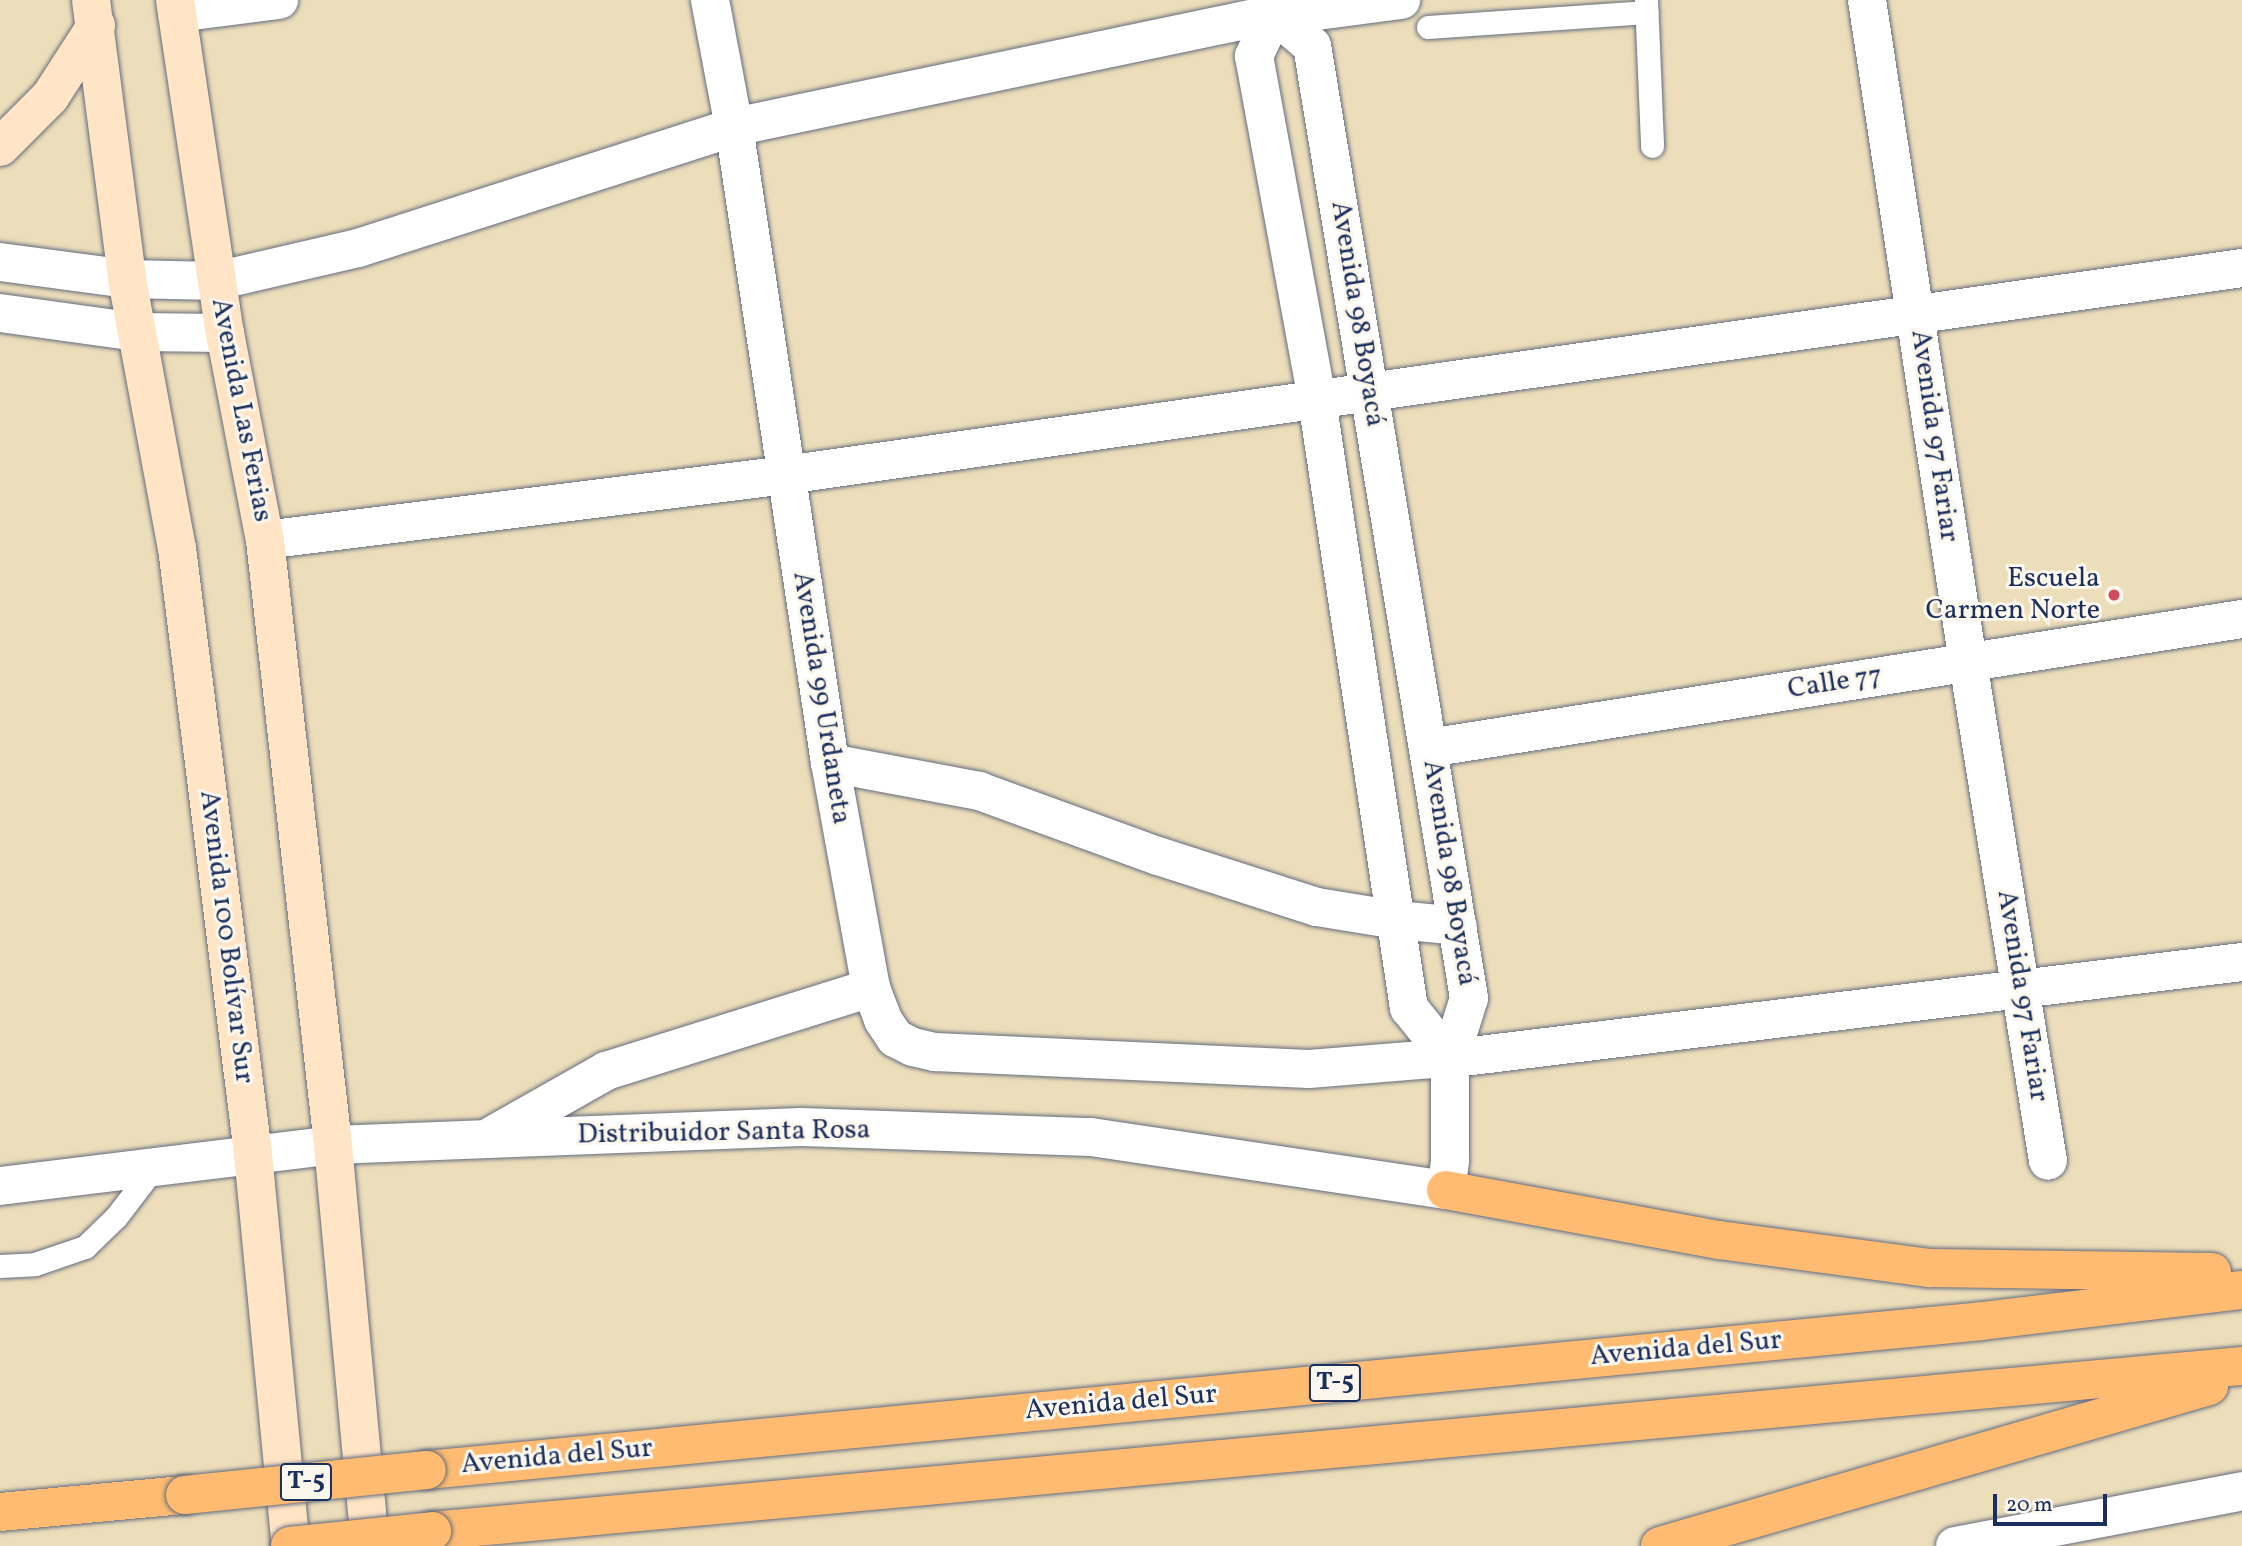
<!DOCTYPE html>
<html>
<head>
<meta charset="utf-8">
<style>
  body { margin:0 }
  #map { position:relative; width:2242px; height:1546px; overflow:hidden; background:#eddebb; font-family:Vollkorn,serif }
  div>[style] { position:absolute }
  .roads { filter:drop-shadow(0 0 2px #646c7f) drop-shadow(0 0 2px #646c7f) }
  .lane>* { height:23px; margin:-11.5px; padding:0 11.5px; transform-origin:11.5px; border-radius:11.5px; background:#fff }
  .street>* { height:38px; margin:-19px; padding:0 19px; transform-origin:19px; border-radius:19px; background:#fff }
  .secondary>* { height:38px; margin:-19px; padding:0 19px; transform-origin:19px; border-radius:19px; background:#ffe4c6 }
  .highway>* { height:38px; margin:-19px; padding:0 19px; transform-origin:19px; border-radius:19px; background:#febb71 }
  .bridges { filter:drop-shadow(0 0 2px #646c7f) drop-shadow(0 0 2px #646c7f) }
  .highway-bridge>* { height:38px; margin:-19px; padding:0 19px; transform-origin:19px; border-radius:19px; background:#febb71 }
  .dots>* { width:19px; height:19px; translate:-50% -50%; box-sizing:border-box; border:4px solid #fbf7ec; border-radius:50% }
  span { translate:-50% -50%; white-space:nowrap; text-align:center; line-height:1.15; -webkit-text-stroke:6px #fbf7ec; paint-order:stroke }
  .shield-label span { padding:2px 5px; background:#fbf7ec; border:2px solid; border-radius:5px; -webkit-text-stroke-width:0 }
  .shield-label { font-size:26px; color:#1b2f5e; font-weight:700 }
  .street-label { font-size:28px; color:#1b2f5e }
  .poi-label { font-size:28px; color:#1b2f5e }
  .right { translate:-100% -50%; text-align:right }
  .scale { position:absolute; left:1993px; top:1494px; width:114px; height:32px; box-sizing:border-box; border:4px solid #1b2f5e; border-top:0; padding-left:9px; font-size:21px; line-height:24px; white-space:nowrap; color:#1b2f5e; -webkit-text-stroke:5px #fbf7ec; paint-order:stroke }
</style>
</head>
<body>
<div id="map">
  <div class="roads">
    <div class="lane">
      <div style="left:1646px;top:0;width:146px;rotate:87.6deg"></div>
      <div style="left:1428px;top:27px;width:219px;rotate:-3.9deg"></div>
      <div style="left:0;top:1266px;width:35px;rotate:-3deg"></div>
      <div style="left:35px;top:1264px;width:53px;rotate:-18.8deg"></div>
      <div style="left:85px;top:1247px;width:43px;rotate:-44.1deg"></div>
      <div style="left:116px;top:1217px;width:64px;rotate:-52.6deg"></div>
    </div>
    <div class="street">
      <div style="left:1867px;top:0;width:670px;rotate:81.33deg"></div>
      <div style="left:1968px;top:662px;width:505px;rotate:80.89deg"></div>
      <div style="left:177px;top:13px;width:103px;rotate:-7.3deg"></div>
      <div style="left:1274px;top:14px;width:47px;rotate:115.5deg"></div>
      <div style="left:1254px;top:56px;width:350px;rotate:79.6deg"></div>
      <div style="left:1317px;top:400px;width:615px;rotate:81.4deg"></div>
      <div style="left:1409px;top:1008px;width:65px;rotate:51.2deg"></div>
      <div style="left:0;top:262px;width:128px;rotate:7.6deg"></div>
      <div style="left:127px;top:279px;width:89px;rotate:1.3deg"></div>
      <div style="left:216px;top:281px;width:146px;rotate:-13.1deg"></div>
      <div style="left:358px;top:248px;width:395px;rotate:-17.8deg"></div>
      <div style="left:734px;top:127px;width:552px;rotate:-11.82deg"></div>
      <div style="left:1274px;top:14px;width:36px;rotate:-3deg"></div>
      <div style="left:1310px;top:12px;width:92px;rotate:-7.5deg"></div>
      <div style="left:0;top:313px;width:138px;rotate:7.9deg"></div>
      <div style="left:137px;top:332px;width:88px;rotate:0.7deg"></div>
      <div style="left:265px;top:540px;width:525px;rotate:-7.11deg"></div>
      <div style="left:786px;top:475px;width:1471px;rotate:-8.09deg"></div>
      <div style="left:1429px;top:748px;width:823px;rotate:-9.02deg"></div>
      <div style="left:830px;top:763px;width:152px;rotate:10.6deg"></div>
      <div style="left:979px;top:791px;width:190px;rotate:20deg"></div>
      <div style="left:1158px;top:856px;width:167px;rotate:17.8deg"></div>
      <div style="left:1317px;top:907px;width:81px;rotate:9.2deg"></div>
      <div style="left:1397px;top:920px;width:61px;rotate:5.6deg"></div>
      <div style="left:871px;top:988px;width:34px;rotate:69deg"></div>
      <div style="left:883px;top:1020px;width:22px;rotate:56deg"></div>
      <div style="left:895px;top:1038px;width:20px;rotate:27deg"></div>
      <div style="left:913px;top:1047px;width:23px;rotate:13deg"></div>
      <div style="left:935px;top:1052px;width:374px;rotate:2.6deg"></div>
      <div style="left:1309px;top:1069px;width:164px;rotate:-4.6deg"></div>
      <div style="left:1472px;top:1056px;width:776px;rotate:-6.96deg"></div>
      <div style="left:493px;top:1135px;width:130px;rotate:-29.5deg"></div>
      <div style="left:606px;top:1071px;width:278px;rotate:-17.4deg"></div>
      <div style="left:871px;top:988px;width:229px;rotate:-100.3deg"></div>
      <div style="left:830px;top:763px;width:643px;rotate:-98.58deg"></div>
      <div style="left:734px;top:127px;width:129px;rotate:-100.7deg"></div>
      <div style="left:0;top:1186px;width:336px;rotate:-7deg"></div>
      <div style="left:333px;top:1145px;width:468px;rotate:-2.2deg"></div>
      <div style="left:801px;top:1127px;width:290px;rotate:2deg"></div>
      <div style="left:1091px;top:1137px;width:359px;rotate:8.5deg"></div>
      <div style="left:1446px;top:1190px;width:30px;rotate:-82deg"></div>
      <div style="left:1450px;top:1160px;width:101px;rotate:-90deg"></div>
      <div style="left:1450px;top:1059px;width:64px;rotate:-72.7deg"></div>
      <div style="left:1469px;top:998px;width:965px;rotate:-99.36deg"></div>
      <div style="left:1312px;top:46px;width:50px;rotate:-139.9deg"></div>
      <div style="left:1274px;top:14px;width:14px;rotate:-102deg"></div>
      <div style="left:1955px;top:1546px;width:292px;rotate:-10.8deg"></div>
    </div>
    <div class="secondary">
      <div style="left:91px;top:0;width:281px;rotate:82.6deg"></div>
      <div style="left:127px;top:279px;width:274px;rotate:79.5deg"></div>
      <div style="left:177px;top:548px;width:611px;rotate:82.85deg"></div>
      <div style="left:253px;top:1154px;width:394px;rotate:84.5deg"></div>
      <div style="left:175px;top:0;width:337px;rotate:81.5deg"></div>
      <div style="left:225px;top:333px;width:211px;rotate:79.1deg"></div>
      <div style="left:265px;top:540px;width:609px;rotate:83.59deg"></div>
      <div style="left:333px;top:1145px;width:403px;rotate:84.7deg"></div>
      <div style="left:0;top:147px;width:71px;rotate:-45deg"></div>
      <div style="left:50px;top:97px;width:85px;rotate:-57.1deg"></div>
    </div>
    <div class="highway">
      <div style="left:1446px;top:1190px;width:278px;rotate:10.4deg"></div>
      <div style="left:1719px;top:1240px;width:213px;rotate:7.6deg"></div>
      <div style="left:1930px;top:1268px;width:282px;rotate:0.8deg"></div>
      <div style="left:427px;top:1470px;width:1562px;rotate:-5.47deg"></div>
      <div style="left:1982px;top:1321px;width:262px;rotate:-6.8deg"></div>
      <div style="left:0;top:1512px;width:186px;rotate:-5.3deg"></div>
      <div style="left:432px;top:1531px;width:1818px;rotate:-5.21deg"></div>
      <div style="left:1660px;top:1546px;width:572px;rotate:-16.25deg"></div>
    </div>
  </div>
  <div class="bridges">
    <div class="highway-bridge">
      <div style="left:185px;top:1495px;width:243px;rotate:-5.9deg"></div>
      <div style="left:290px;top:1546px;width:143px;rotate:-6deg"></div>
    </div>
  </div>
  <div class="dots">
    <div style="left:2114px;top:595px;background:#d1495b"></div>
  </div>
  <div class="shield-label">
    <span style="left:1335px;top:1383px">T-5</span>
    <span style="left:306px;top:1482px">T-5</span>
  </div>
  <div class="street-label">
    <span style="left:1357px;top:314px;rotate:81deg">Avenida 98 Boyacá</span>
    <span style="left:241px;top:410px;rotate:79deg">Avenida Las Ferias</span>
    <span style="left:1934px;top:436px;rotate:82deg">Avenida 97 Fariar</span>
    <span style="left:1835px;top:683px;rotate:-9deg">Calle 77</span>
    <span style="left:821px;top:698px;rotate:81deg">Avenida 99 Urdaneta</span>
    <span style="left:1449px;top:873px;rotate:81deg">Avenida 98 Boyacá</span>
    <span style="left:226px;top:937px;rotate:83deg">Avenida 100 Bolívar Sur</span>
    <span style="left:2022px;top:996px;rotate:81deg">Avenida 97 Fariar</span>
    <span style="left:724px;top:1133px;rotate:-1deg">Distribuidor Santa Rosa</span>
    <span style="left:1686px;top:1349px;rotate:-5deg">Avenida del Sur</span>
    <span style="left:1121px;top:1403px;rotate:-5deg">Avenida del Sur</span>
    <span style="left:557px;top:1457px;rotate:-5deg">Avenida del Sur</span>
  </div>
  <div class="poi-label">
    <span class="right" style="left:2100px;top:595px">Escuela<br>Carmen Norte</span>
  </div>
  <div class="scale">20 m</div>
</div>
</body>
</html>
